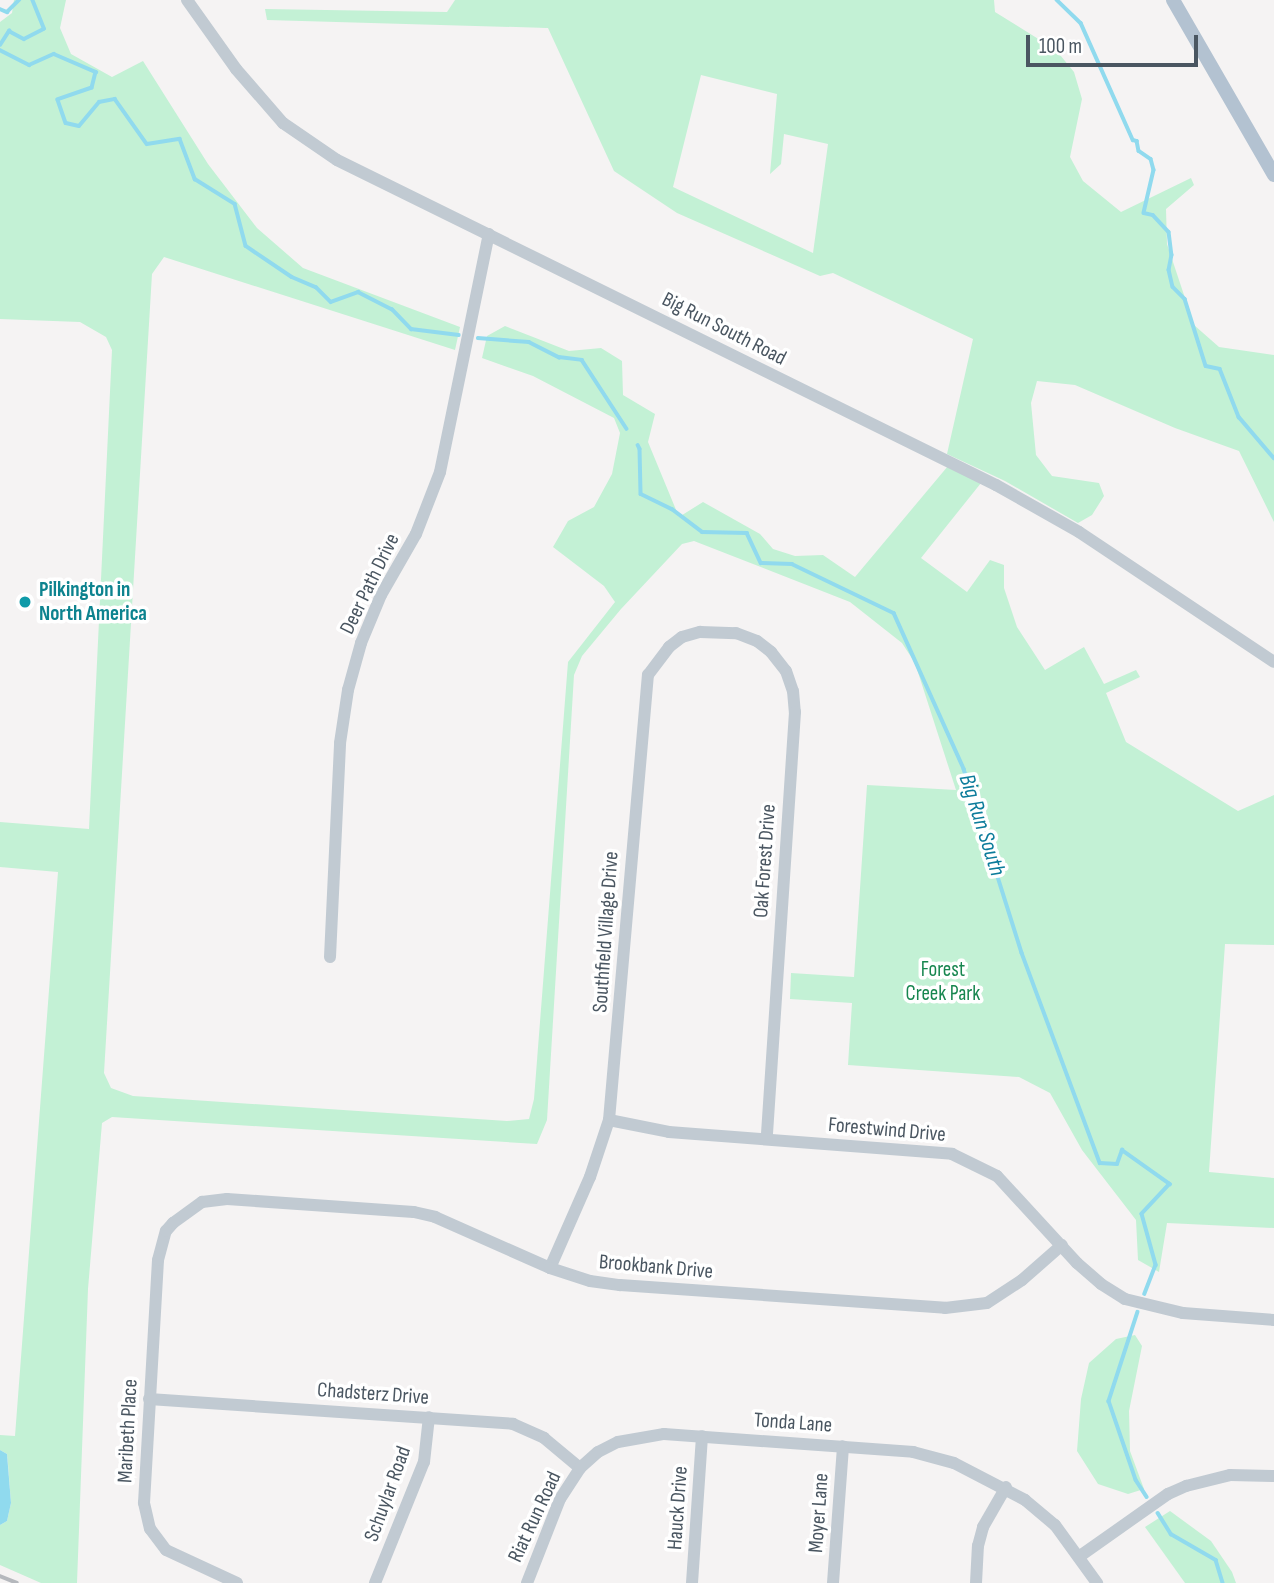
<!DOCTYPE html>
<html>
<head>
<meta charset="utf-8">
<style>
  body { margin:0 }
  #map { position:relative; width:1274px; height:1583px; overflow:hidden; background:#f5f3f3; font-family:"Sofia Sans Condensed",sans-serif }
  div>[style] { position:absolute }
  .green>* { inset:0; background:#c3f1d5 }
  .water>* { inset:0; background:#90daee }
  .stream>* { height:3.5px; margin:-1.75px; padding:0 1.75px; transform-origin:1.75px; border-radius:1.75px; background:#90daee }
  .minor>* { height:12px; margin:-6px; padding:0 6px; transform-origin:6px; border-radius:6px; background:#c1cad2 }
  .major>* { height:14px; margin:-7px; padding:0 7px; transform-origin:7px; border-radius:7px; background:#b3c2d1 }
  .rail>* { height:3.5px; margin:-1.75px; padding:0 1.75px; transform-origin:1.75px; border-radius:1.75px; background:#b5b8bd }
  .dots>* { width:19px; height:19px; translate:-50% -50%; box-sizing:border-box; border:4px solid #fff; border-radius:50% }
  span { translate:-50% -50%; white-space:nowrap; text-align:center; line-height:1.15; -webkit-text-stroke:7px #fff; paint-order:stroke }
  .street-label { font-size:21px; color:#4a5661 }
  .culture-label { font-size:21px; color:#0d838f; font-weight:700 }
  .left { translate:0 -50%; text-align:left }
  .park-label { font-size:21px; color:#17864f }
  .water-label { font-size:23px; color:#0c7c9b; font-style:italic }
  .scale { position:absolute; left:1026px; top:35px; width:172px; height:32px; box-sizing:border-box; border:4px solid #4a5661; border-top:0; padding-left:9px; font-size:21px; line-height:24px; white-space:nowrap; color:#4a5661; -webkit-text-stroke:5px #fff; paint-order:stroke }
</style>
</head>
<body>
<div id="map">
  <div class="green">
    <div style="clip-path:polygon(14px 0,66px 0,60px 28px,71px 54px,112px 77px,143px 61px,208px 164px,257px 228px,303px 268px,460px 327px,455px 350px,164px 257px,152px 274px,104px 1073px,111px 1088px,133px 1096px,507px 1121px,529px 1119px,534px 1099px,568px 662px,615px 602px,604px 586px,553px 547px,568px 521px,594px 507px,612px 474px,620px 433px,614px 418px,533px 376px,482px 358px,487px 336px,505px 326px,569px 351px,601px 348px,622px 361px,623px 395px,655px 414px,648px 442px,679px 517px,703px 502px,760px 534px,773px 549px,795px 556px,823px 555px,855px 577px,948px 466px,981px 483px,921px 558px,967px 592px,990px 560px,1004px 565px,1004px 588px,1017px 627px,1045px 670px,1084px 647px,1104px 684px,1136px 670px,1140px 677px,1106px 693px,1126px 742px,1238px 811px,1274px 795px,1274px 945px,1225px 944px,1209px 1172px,1274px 1178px,1274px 1228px,1167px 1223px,1159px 1272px,1138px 1260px,1136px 1220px,1082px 1150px,1050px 1093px,1019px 1077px,848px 1065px,852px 1003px,790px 999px,791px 973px,854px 977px,867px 785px,956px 790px,915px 663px,902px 643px,850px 602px,694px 541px,682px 544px,621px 609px,582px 656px,574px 675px,547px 1120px,537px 1144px,112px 1117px,102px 1123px,88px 1289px,77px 1583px,41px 1583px,0 1565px,0 1525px,7px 1521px,11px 1503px,8px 1464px,7px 1454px,0 1450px,0 1435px,15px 1436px,58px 872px,0 867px,0 822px,89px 829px,112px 350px,106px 337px,80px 322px,0 319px,0 22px,12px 13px)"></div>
    <div style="clip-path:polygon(evenodd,455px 0,994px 0,995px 12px,1056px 50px,1074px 72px,1082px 99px,1070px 157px,1083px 181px,1121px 212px,1191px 178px,1194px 185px,1166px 209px,1167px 244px,1194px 325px,1219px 347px,1274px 355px,1274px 522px,1239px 451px,1175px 428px,1075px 385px,1037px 381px,1031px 403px,1036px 455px,1052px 476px,1099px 483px,1104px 496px,1092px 515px,1078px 523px,1005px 481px,947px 454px,973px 339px,833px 273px,820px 276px,677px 213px,614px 171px,548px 28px,267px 20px,265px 9px,447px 12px,455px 0,701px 75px,777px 94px,770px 174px,781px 164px,784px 134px,828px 144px,813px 253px,673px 187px,701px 75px)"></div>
    <div style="clip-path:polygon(1135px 1335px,1142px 1346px,1129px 1411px,1130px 1451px,1144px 1489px,1128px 1494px,1098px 1484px,1077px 1451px,1081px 1399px,1089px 1363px,1116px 1339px)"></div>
    <div style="clip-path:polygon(1170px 1511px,1211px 1541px,1232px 1572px,1236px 1583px,1185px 1583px,1145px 1527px)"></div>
  </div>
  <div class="water">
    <div style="clip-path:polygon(0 1450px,7px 1454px,11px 1503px,7px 1521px,0 1525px)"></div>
  </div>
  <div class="stream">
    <div style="left:1057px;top:0;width:33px;rotate:44deg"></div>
    <div style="left:1081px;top:23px;width:128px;rotate:66deg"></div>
    <div style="left:1133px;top:140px;width:4px;rotate:14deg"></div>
    <div style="left:1137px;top:141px;width:10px;rotate:79deg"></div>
    <div style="left:1139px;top:151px;width:14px;rotate:34deg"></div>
    <div style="left:1151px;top:159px;width:11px;rotate:75deg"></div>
    <div style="left:1154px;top:170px;width:44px;rotate:103.1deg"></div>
    <div style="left:1144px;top:213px;width:9px;rotate:13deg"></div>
    <div style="left:1153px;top:215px;width:23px;rotate:47deg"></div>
    <div style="left:1169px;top:232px;width:23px;rotate:83deg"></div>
    <div style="left:1172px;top:255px;width:15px;rotate:101deg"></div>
    <div style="left:1169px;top:270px;width:17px;rotate:77deg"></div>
    <div style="left:1173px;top:287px;width:17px;rotate:45deg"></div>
    <div style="left:1185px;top:299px;width:70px;rotate:72.6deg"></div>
    <div style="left:1206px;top:366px;width:14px;rotate:12deg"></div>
    <div style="left:1220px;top:369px;width:52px;rotate:68.4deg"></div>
    <div style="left:1239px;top:417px;width:54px;rotate:49.5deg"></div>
    <div style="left:0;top:9px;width:8px;rotate:23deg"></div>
    <div style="left:7px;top:12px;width:17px;rotate:-45deg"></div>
    <div style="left:0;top:45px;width:17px;rotate:-57deg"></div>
    <div style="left:9px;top:31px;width:17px;rotate:28deg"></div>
    <div style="left:24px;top:39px;width:22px;rotate:-27deg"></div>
    <div style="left:44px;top:29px;width:31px;rotate:-112deg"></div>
    <div style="left:0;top:50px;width:33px;rotate:27deg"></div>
    <div style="left:29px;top:65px;width:27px;rotate:-24deg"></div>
    <div style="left:54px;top:54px;width:46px;rotate:23.2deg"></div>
    <div style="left:96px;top:72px;width:16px;rotate:104deg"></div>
    <div style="left:92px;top:88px;width:36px;rotate:161deg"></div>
    <div style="left:58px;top:100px;width:24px;rotate:71deg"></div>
    <div style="left:66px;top:123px;width:13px;rotate:13deg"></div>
    <div style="left:79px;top:126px;width:31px;rotate:-50deg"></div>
    <div style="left:99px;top:102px;width:16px;rotate:-11deg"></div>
    <div style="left:115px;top:99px;width:55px;rotate:54.6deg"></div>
    <div style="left:147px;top:144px;width:33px;rotate:-9deg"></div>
    <div style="left:180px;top:139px;width:43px;rotate:69.4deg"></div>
    <div style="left:195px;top:179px;width:47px;rotate:32deg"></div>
    <div style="left:235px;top:204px;width:43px;rotate:75.3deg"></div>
    <div style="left:246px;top:246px;width:55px;rotate:34deg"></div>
    <div style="left:292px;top:277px;width:26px;rotate:23deg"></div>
    <div style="left:316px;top:287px;width:21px;rotate:45deg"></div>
    <div style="left:331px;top:302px;width:29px;rotate:-20deg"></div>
    <div style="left:358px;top:292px;width:38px;rotate:27deg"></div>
    <div style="left:392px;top:309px;width:28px;rotate:46deg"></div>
    <div style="left:411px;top:329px;width:48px;rotate:7.1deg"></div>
    <div style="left:478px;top:338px;width:51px;rotate:4.5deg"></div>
    <div style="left:529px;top:342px;width:34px;rotate:27deg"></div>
    <div style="left:559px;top:357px;width:23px;rotate:7deg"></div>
    <div style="left:582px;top:360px;width:82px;rotate:56.9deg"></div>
    <div style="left:638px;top:445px;width:4px;rotate:63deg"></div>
    <div style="left:640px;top:449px;width:45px;rotate:88.7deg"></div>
    <div style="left:641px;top:494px;width:34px;rotate:26deg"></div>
    <div style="left:672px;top:509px;width:38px;rotate:37deg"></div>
    <div style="left:702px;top:532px;width:45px;rotate:1.3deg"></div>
    <div style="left:747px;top:533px;width:33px;rotate:65deg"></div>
    <div style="left:761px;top:563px;width:31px;rotate:2deg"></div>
    <div style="left:792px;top:564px;width:113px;rotate:25.7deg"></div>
    <div style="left:894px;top:613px;width:171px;rotate:65.8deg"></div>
    <div style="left:964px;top:769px;width:193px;rotate:72.5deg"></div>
    <div style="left:1022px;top:953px;width:224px;rotate:69.6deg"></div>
    <div style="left:1100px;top:1163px;width:17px;rotate:3deg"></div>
    <div style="left:1117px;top:1164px;width:15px;rotate:-70deg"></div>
    <div style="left:1122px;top:1150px;width:59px;rotate:35.3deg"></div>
    <div style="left:1170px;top:1184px;width:41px;rotate:133deg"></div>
    <div style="left:1142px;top:1214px;width:53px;rotate:74.6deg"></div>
    <div style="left:1156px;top:1265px;width:31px;rotate:111deg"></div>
    <div style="left:1138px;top:1312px;width:94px;rotate:108deg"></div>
    <div style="left:1109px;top:1401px;width:83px;rotate:71.1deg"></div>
    <div style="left:1136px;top:1480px;width:20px;rotate:57deg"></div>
    <div style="left:1158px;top:1513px;width:25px;rotate:58deg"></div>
    <div style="left:1171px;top:1534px;width:52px;rotate:30deg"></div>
    <div style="left:1216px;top:1560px;width:24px;rotate:73deg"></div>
  </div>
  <div class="minor">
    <div style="left:187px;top:0;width:85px;rotate:54.6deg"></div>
    <div style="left:236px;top:69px;width:72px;rotate:49deg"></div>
    <div style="left:283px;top:123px;width:65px;rotate:34.4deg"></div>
    <div style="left:337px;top:160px;width:735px;rotate:26.25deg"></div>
    <div style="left:996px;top:485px;width:95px;rotate:29.5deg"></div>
    <div style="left:1079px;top:532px;width:234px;rotate:33.7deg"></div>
    <div style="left:330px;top:957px;width:214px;rotate:-87.3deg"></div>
    <div style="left:340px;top:743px;width:54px;rotate:-81.4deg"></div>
    <div style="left:348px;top:690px;width:49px;rotate:-74.5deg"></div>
    <div style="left:361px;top:643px;width:52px;rotate:-67.4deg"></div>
    <div style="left:381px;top:595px;width:70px;rotate:-60.2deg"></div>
    <div style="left:416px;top:534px;width:66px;rotate:-68.8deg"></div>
    <div style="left:440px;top:472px;width:243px;rotate:-78.4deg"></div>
    <div style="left:609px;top:1120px;width:61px;rotate:11.3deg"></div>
    <div style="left:669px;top:1132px;width:284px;rotate:4.4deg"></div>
    <div style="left:952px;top:1154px;width:50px;rotate:26.1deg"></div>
    <div style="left:997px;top:1176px;width:118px;rotate:47.4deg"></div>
    <div style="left:1077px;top:1263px;width:32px;rotate:41deg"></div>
    <div style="left:1101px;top:1284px;width:28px;rotate:32deg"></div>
    <div style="left:1125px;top:1299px;width:60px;rotate:13.6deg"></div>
    <div style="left:1183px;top:1313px;width:91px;rotate:4.4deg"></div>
    <div style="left:550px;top:1268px;width:99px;rotate:-66.3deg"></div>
    <div style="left:590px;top:1177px;width:60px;rotate:-71.6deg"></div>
    <div style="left:609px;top:1120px;width:447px;rotate:-85deg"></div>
    <div style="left:648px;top:675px;width:35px;rotate:-53deg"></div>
    <div style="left:669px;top:647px;width:16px;rotate:-38deg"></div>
    <div style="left:682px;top:637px;width:19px;rotate:-16deg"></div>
    <div style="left:700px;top:632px;width:36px;rotate:2deg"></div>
    <div style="left:736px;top:633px;width:22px;rotate:21deg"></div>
    <div style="left:757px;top:641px;width:18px;rotate:38deg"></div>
    <div style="left:771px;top:652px;width:24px;rotate:52deg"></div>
    <div style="left:786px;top:671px;width:21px;rotate:71deg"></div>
    <div style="left:793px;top:691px;width:21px;rotate:85deg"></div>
    <div style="left:795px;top:712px;width:428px;rotate:93.8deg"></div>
    <div style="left:149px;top:1399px;width:365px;rotate:3.9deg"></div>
    <div style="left:513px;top:1424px;width:34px;rotate:24deg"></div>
    <div style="left:544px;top:1438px;width:47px;rotate:39.8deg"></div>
    <div style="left:1080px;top:1556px;width:108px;rotate:-35.2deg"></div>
    <div style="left:1168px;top:1494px;width:20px;rotate:-24deg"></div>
    <div style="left:1186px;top:1486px;width:45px;rotate:-14deg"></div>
    <div style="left:1230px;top:1475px;width:44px;rotate:1.3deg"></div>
    <div style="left:237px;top:1583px;width:78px;rotate:-155.1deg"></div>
    <div style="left:166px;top:1550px;width:26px;rotate:-127deg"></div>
    <div style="left:150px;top:1529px;width:27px;rotate:-103deg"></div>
    <div style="left:144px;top:1503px;width:243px;rotate:-86.7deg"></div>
    <div style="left:158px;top:1260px;width:30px;rotate:-75deg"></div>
    <div style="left:166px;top:1231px;width:11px;rotate:-49deg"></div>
    <div style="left:173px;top:1223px;width:36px;rotate:-36deg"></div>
    <div style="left:202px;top:1202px;width:25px;rotate:-7deg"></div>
    <div style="left:227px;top:1199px;width:187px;rotate:4deg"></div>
    <div style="left:414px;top:1212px;width:22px;rotate:13deg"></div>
    <div style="left:435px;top:1217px;width:126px;rotate:23.9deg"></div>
    <div style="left:550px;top:1268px;width:42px;rotate:18deg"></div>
    <div style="left:590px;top:1281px;width:30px;rotate:8deg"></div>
    <div style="left:620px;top:1285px;width:326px;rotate:4deg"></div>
    <div style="left:945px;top:1308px;width:42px;rotate:-6.8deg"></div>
    <div style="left:987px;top:1303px;width:42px;rotate:-33.3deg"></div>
    <div style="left:1022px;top:1280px;width:53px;rotate:-41.2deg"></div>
    <div style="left:375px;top:1583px;width:131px;rotate:-68deg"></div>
    <div style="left:424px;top:1462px;width:45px;rotate:-83.7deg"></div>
    <div style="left:527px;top:1583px;width:90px;rotate:-68.6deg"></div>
    <div style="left:560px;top:1499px;width:37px;rotate:-57deg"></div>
    <div style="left:580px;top:1468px;width:24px;rotate:-42deg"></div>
    <div style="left:598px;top:1452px;width:22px;rotate:-27deg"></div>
    <div style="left:618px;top:1442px;width:47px;rotate:-9.9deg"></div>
    <div style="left:664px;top:1434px;width:250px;rotate:4.1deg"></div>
    <div style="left:913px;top:1452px;width:42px;rotate:15deg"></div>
    <div style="left:954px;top:1463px;width:80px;rotate:27.5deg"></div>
    <div style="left:1025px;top:1500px;width:39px;rotate:40deg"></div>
    <div style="left:1055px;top:1525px;width:72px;rotate:54.1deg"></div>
    <div style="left:692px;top:1583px;width:147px;rotate:-86.1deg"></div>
    <div style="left:833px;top:1583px;width:137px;rotate:-85.8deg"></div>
    <div style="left:976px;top:1583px;width:37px;rotate:-87deg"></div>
    <div style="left:978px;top:1546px;width:20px;rotate:-75deg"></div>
    <div style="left:983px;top:1527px;width:46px;rotate:-60.1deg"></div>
  </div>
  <div class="major">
    <div style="left:1173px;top:0;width:202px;rotate:60deg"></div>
  </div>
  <div class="rail">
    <div style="left:0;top:1576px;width:18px;rotate:22deg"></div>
  </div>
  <div class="dots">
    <div style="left:25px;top:602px;background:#0f9aa8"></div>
  </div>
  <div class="street-label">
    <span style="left:724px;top:329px;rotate:27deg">Big Run South Road</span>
    <span style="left:370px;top:584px;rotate:-64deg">Deer Path Drive</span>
    <span style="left:765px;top:861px;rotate:-86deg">Oak Forest Drive</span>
    <span style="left:606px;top:932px;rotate:-86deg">Southfield Village Drive</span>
    <span style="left:887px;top:1130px;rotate:5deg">Forestwind Drive</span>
    <span style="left:656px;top:1267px;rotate:5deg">Brookbank Drive</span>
    <span style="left:373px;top:1394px;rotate:4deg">Chadsterz Drive</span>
    <span style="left:793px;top:1423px;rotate:4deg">Tonda Lane</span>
    <span style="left:128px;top:1431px;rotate:-87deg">Maribeth Place</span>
    <span style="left:388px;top:1494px;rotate:-70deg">Schuylar Road</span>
    <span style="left:678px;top:1508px;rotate:-86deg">Hauck Drive</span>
    <span style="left:819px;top:1513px;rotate:-86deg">Moyer Lane</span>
    <span style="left:535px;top:1517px;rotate:-65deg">Riat Run Road</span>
  </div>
  <div class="culture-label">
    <span class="left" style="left:39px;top:602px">Pilkington in<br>North America</span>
  </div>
  <div class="park-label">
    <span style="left:943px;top:982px">Forest<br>Creek Park</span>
  </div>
  <div class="water-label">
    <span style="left:982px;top:825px;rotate:72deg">Big Run South</span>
  </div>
  <div class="scale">100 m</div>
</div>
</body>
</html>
